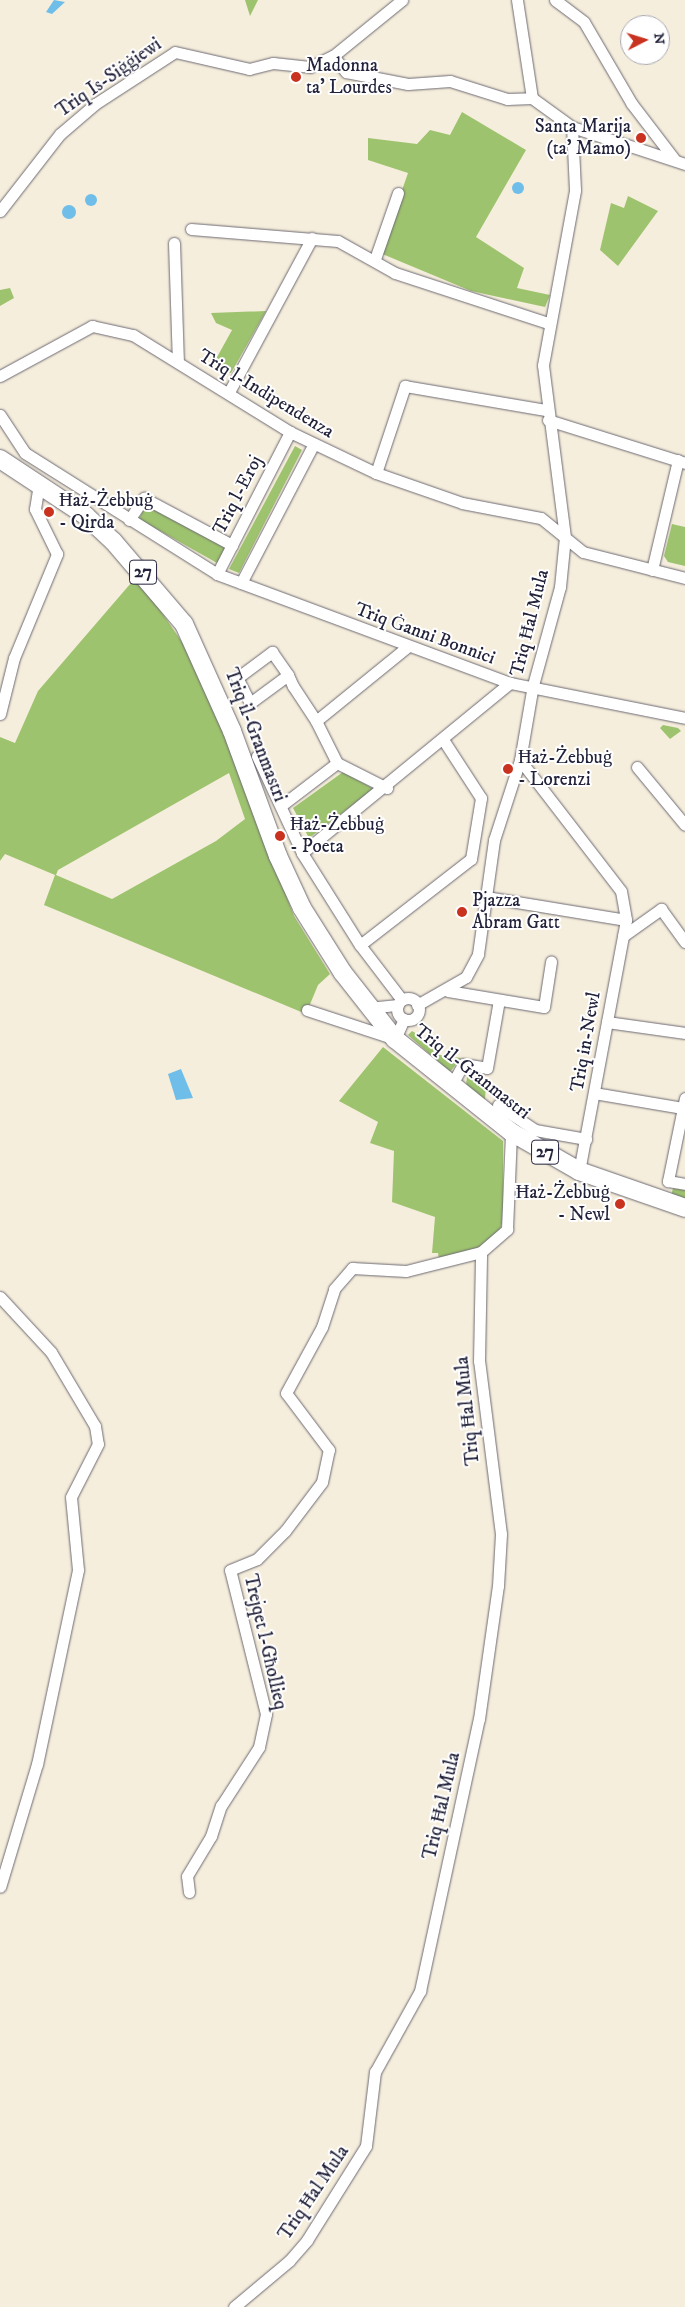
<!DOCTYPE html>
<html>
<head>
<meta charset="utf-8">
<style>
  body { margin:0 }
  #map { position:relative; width:685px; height:2307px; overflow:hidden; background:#f6eedc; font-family:"IM FELL DW Pica",serif }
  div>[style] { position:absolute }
  .green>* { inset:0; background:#9ec36e }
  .water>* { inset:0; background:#6ebee9 }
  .round { border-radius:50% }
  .roads { filter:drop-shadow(0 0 1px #6c6973) drop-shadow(0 0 1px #6c6973) }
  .minor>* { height:11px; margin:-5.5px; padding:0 5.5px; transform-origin:5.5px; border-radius:5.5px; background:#fff }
  .minor>.ring { margin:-5.5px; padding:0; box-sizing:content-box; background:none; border:11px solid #fff; border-radius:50% }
  .primary>* { height:18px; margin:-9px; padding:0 9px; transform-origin:9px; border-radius:9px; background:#fff }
  .dots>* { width:14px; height:14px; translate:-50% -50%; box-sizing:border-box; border:2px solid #fff; border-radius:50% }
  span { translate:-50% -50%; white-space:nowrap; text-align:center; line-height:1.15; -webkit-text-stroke:4px #fff; paint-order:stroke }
  .shield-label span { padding:1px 4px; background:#fff; border:1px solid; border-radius:4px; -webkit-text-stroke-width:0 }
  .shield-label { font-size:18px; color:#22223b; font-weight:700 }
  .poi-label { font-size:19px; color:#22223b }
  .left { translate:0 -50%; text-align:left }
  .right { translate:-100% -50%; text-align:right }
  .street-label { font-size:19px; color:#22223b }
  .north { position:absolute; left:620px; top:15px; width:50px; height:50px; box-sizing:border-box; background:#fff; border:1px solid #a7a7b1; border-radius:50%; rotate:85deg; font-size:14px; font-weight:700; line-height:20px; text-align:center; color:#22223b }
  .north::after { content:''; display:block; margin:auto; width:18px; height:22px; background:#c8321e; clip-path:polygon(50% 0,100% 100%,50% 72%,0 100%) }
</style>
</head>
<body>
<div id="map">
  <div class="green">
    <div style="clip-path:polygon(245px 0,258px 0,250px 16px)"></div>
    <div style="clip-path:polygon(462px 112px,526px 150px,476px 237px,524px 268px,517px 288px,550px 295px,545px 307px,471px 291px,380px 253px,408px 173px,368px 160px,368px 138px,417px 144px,430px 130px,450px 135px)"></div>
    <div style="clip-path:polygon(628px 196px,658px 211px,618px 266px,600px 250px,611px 203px,624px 208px)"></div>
    <div style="clip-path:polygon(10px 288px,14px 298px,0 306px,0 290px)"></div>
    <div style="clip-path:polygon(266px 311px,231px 373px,215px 370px,220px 362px,216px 359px,232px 330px,216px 323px,211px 313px)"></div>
    <div style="clip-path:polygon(295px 446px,302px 450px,239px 573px,229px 569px)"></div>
    <div style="clip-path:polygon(147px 503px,226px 548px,217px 563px,139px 519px)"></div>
    <div style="clip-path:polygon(672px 524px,685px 527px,685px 566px,668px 562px,664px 556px)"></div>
    <div style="clip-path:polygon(evenodd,137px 576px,186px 648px,214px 706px,294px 916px,330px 974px,318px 985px,306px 1014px,44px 905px,55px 875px,5px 854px,0 861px,0 737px,15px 743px,38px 691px,137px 576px,229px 773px,245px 819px,216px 841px,112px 899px,56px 875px,58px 870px,229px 773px)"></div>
    <div style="clip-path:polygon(663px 725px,678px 728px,681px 731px,670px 739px,660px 728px)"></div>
    <div style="clip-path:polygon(343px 772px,374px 789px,309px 838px,293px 808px)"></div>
    <div style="clip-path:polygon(412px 1031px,435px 1045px,433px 1054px,461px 1058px,450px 1072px,408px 1035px)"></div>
    <div style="clip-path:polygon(383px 1047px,503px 1141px,503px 1220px,500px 1230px,478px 1248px,439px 1260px,438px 1253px,432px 1253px,435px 1217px,392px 1202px,394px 1151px,370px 1143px,378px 1122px,339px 1101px)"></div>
    <div style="clip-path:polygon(467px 1076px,486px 1085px,485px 1100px,466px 1086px)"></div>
    <div style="clip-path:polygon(673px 1188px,685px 1190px,685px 1199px,671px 1196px)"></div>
  </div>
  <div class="water">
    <div style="clip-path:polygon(54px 0,65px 2px,52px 14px,46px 12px)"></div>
    <div class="round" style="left:512px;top:182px;width:12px;height:12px"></div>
    <div class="round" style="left:85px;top:194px;width:12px;height:12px"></div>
    <div class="round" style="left:62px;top:205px;width:14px;height:14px"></div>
    <div style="clip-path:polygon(181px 1069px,193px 1098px,176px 1100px,168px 1074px)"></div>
  </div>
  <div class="roads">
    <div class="minor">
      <div style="left:517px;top:0;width:99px;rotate:81.3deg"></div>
      <div style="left:555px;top:0;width:36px;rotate:37deg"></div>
      <div style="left:584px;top:22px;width:95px;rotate:59.7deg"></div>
      <div style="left:632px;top:104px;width:69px;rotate:52.6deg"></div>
      <div style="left:333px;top:56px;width:21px;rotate:51deg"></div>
      <div style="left:346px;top:72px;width:63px;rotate:11deg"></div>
      <div style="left:408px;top:84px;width:42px;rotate:-4.1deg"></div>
      <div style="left:450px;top:81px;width:60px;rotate:17.5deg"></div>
      <div style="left:507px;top:99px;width:25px;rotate:-2deg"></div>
      <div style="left:532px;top:98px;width:49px;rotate:35.9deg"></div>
      <div style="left:572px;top:127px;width:119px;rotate:18.1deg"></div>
      <div style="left:0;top:211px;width:98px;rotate:-52.1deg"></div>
      <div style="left:60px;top:134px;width:46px;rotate:-40.6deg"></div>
      <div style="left:95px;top:104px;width:95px;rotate:-33deg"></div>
      <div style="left:175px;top:52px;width:76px;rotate:12.9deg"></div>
      <div style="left:249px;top:69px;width:25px;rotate:-14deg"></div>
      <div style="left:273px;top:63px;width:37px;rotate:6deg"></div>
      <div style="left:310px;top:67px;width:25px;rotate:-26deg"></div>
      <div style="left:333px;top:56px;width:89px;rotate:-39.1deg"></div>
      <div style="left:191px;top:229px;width:147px;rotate:4.7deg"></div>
      <div style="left:338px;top:241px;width:65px;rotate:29.3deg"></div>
      <div style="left:395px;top:273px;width:161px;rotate:18.1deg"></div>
      <div style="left:174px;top:243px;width:119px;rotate:88.1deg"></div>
      <div style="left:375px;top:259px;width:70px;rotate:-70.8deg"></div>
      <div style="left:0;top:376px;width:105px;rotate:-28.5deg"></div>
      <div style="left:92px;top:326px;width:42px;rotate:12.4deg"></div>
      <div style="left:133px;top:335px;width:185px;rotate:31.7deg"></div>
      <div style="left:290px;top:432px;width:95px;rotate:25.5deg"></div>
      <div style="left:376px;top:473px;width:91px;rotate:19.2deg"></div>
      <div style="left:462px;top:503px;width:80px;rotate:10.8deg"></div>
      <div style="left:541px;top:518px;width:54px;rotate:39deg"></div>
      <div style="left:583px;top:552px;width:105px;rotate:14.3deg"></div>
      <div style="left:229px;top:392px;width:175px;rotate:-61.7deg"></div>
      <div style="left:0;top:415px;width:45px;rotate:56.7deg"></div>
      <div style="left:25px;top:453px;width:227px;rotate:32.2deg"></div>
      <div style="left:217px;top:574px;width:313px;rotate:20.4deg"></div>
      <div style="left:510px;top:683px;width:178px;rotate:11.3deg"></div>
      <div style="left:548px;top:420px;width:144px;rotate:17.4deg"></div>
      <div style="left:376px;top:473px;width:92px;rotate:-71.6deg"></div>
      <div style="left:405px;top:386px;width:143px;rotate:9.7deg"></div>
      <div style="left:129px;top:520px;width:27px;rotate:-56deg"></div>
      <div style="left:144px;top:498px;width:100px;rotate:28.1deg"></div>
      <div style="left:652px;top:570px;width:113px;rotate:-76.7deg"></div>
      <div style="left:217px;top:574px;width:160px;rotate:-62.8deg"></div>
      <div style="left:241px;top:583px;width:156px;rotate:-62.4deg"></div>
      <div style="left:288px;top:675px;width:47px;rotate:143.6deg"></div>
      <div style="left:250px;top:703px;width:28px;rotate:-117deg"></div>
      <div style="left:237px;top:678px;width:44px;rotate:-36.6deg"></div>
      <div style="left:272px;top:652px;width:28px;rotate:55deg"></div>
      <div style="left:288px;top:675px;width:12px;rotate:66deg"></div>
      <div style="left:293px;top:686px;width:42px;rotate:56.7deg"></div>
      <div style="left:316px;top:721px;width:47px;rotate:63.4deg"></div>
      <div style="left:337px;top:763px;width:56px;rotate:26.6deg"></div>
      <div style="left:0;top:714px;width:58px;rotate:-76deg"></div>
      <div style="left:14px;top:658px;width:113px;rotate:-67.5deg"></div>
      <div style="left:57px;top:554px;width:50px;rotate:-116.1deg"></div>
      <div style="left:35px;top:509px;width:24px;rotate:-81deg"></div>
      <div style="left:316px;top:721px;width:117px;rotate:-39.1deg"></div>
      <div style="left:257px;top:756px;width:107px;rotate:65.1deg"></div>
      <div style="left:302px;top:853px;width:109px;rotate:57.8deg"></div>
      <div style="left:360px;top:945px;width:69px;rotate:52.6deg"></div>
      <div style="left:520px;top:760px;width:165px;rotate:52.4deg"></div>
      <div style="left:621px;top:891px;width:29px;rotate:80deg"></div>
      <div style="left:626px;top:920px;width:255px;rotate:100.6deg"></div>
      <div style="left:637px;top:767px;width:75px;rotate:50.4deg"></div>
      <div style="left:282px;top:805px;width:69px;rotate:-37.4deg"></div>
      <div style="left:302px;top:853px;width:269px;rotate:-39.3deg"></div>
      <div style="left:486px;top:897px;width:142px;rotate:9.3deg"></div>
      <div style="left:623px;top:936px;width:47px;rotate:-35.4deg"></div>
      <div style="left:661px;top:909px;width:41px;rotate:54deg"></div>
      <div style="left:360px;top:945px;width:140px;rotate:-37.8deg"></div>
      <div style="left:471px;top:859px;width:62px;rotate:-80.7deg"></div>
      <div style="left:481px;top:798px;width:68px;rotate:-123deg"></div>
      <div style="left:448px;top:991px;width:97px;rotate:9.5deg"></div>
      <div style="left:544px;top:1007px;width:46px;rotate:-81.2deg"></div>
      <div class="ring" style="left:397px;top:998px;width:11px;height:11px"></div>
      <div style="left:417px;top:1005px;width:56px;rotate:-29.7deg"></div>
      <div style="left:466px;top:977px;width:26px;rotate:-62deg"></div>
      <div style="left:478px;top:954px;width:115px;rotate:-82deg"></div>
      <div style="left:494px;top:840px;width:84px;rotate:-72deg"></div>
      <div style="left:520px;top:760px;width:76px;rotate:-80.2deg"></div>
      <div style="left:533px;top:685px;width:102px;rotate:-74.6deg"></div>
      <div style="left:560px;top:587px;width:50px;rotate:-84.3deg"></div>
      <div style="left:565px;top:537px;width:173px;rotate:-97.3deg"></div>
      <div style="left:543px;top:365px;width:178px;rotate:-79.6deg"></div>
      <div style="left:575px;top:190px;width:63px;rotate:-92.7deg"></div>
      <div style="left:368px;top:1008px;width:30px;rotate:-6deg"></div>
      <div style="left:307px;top:1010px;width:93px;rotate:18.2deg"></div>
      <div style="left:395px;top:1039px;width:22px;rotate:-66deg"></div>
      <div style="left:607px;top:1022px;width:79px;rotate:8deg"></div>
      <div style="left:451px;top:1086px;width:25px;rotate:-61deg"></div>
      <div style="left:463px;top:1064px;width:24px;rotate:9deg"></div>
      <div style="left:487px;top:1068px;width:69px;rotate:-80deg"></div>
      <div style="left:594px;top:1093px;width:90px;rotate:9.6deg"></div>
      <div style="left:685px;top:1098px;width:85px;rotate:101.6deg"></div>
      <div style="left:668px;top:1181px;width:17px;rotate:10deg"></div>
      <div style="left:498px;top:1105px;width:45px;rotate:34deg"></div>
      <div style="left:535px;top:1130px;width:52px;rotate:10deg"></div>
      <div style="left:0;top:1297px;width:75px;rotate:47.2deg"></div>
      <div style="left:51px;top:1352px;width:86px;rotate:59.3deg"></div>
      <div style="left:95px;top:1426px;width:18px;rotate:81deg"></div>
      <div style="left:98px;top:1444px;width:59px;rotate:117deg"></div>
      <div style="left:71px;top:1497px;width:73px;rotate:84.5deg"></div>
      <div style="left:78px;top:1570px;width:198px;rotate:101.9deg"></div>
      <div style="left:37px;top:1764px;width:128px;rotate:106.7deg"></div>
      <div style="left:189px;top:1892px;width:16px;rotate:-97deg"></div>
      <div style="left:187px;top:1876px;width:47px;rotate:-59deg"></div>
      <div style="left:211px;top:1836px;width:32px;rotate:-72deg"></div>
      <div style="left:221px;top:1806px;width:70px;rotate:-57.2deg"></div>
      <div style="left:259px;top:1747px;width:34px;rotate:-78deg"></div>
      <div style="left:266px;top:1714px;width:148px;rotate:-104deg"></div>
      <div style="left:230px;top:1570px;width:29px;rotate:-22deg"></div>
      <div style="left:257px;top:1559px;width:40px;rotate:-45deg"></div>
      <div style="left:285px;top:1531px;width:61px;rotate:-52.9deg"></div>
      <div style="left:322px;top:1482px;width:33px;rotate:-78deg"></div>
      <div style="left:329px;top:1450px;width:71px;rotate:-127deg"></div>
      <div style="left:286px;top:1393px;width:75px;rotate:-61.4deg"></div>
      <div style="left:322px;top:1327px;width:40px;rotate:-72deg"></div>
      <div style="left:334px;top:1289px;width:28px;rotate:-49deg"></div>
      <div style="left:352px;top:1268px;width:54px;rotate:3.2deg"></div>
      <div style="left:406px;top:1271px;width:77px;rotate:-14.2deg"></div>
      <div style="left:481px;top:1252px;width:35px;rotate:-41deg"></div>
      <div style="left:507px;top:1229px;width:97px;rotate:-87.6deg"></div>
      <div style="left:234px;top:2307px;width:72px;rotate:-39.9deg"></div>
      <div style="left:289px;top:2261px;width:28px;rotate:-49deg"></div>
      <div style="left:307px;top:2240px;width:111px;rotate:-57.9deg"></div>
      <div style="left:366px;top:2146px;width:75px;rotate:-83.1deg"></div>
      <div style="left:375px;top:2072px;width:93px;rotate:-60.9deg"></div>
      <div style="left:420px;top:1991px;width:278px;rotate:-77.8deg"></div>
      <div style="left:479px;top:1719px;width:134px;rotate:-81.9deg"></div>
      <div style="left:498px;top:1586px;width:52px;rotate:-86.7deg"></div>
      <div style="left:501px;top:1534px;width:174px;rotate:-97.2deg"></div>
      <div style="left:479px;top:1361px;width:109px;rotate:-88.9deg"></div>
    </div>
    <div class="primary">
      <div style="left:0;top:459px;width:103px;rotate:33.5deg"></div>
      <div style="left:86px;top:516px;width:37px;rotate:43deg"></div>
      <div style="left:113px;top:541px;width:109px;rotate:49.5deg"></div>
      <div style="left:184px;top:624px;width:117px;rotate:65.8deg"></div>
      <div style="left:232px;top:731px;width:133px;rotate:69.8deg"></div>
      <div style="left:278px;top:856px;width:57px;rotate:65.2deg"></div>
      <div style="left:302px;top:908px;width:77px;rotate:57.8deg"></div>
      <div style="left:343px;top:973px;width:84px;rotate:51.8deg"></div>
      <div style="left:395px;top:1039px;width:149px;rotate:38.7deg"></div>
      <div style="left:511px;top:1132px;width:78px;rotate:29.8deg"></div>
      <div style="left:579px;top:1171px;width:112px;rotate:19.2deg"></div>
    </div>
  </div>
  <div class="dots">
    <div style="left:296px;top:77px;background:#c8321e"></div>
    <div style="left:641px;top:138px;background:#c8321e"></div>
    <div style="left:49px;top:512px;background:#c8321e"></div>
    <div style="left:508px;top:769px;background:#c8321e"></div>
    <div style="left:280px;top:836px;background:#c8321e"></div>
    <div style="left:462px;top:912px;background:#c8321e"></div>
    <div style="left:620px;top:1204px;background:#c8321e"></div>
  </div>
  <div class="shield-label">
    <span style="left:143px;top:572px">27</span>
    <span style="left:545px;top:1152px">27</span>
  </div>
  <div class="poi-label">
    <span class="left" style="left:306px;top:77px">Madonna<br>ta' Lourdes</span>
    <span class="right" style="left:631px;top:138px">Santa Marija<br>(ta' Mamo)</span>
    <span class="left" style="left:59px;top:512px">Ħaż-Żebbuġ<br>- Qirda</span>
    <span class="left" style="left:518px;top:769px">Ħaż-Żebbuġ<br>- Lorenzi</span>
    <span class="left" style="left:290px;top:836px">Ħaż-Żebbuġ<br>- Poeta</span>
    <span class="left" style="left:472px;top:912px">Pjazza<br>Abram Gatt</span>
    <span class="right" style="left:610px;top:1204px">Ħaż-Żebbuġ<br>- Newl</span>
  </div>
  <div class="street-label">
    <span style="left:109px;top:78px;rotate:-35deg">Triq Is-Siġġiewi</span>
    <span style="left:266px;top:394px;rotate:31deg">Triq l-Indipendenza</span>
    <span style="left:238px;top:495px;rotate:-63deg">Triq l-Eroj</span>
    <span style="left:530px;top:623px;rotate:-76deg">Triq Ħal Mula</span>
    <span style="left:425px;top:634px;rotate:20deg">Triq Ġanni Bonnici</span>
    <span style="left:255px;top:735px;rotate:69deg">Triq il-Granmastri</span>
    <span style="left:586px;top:1042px;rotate:-80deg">Triq in-Newl</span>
    <span style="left:472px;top:1072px;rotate:38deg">Triq il-Granmastri</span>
    <span style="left:468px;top:1411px;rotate:-96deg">Triq Ħal Mula</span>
    <span style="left:265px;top:1642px;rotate:77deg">Trejqet l-Għollieq</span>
    <span style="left:442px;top:1806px;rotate:-77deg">Triq Ħal Mula</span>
    <span style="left:314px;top:2193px;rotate:-56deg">Triq Ħal Mula</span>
  </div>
  <div class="north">N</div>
</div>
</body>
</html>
